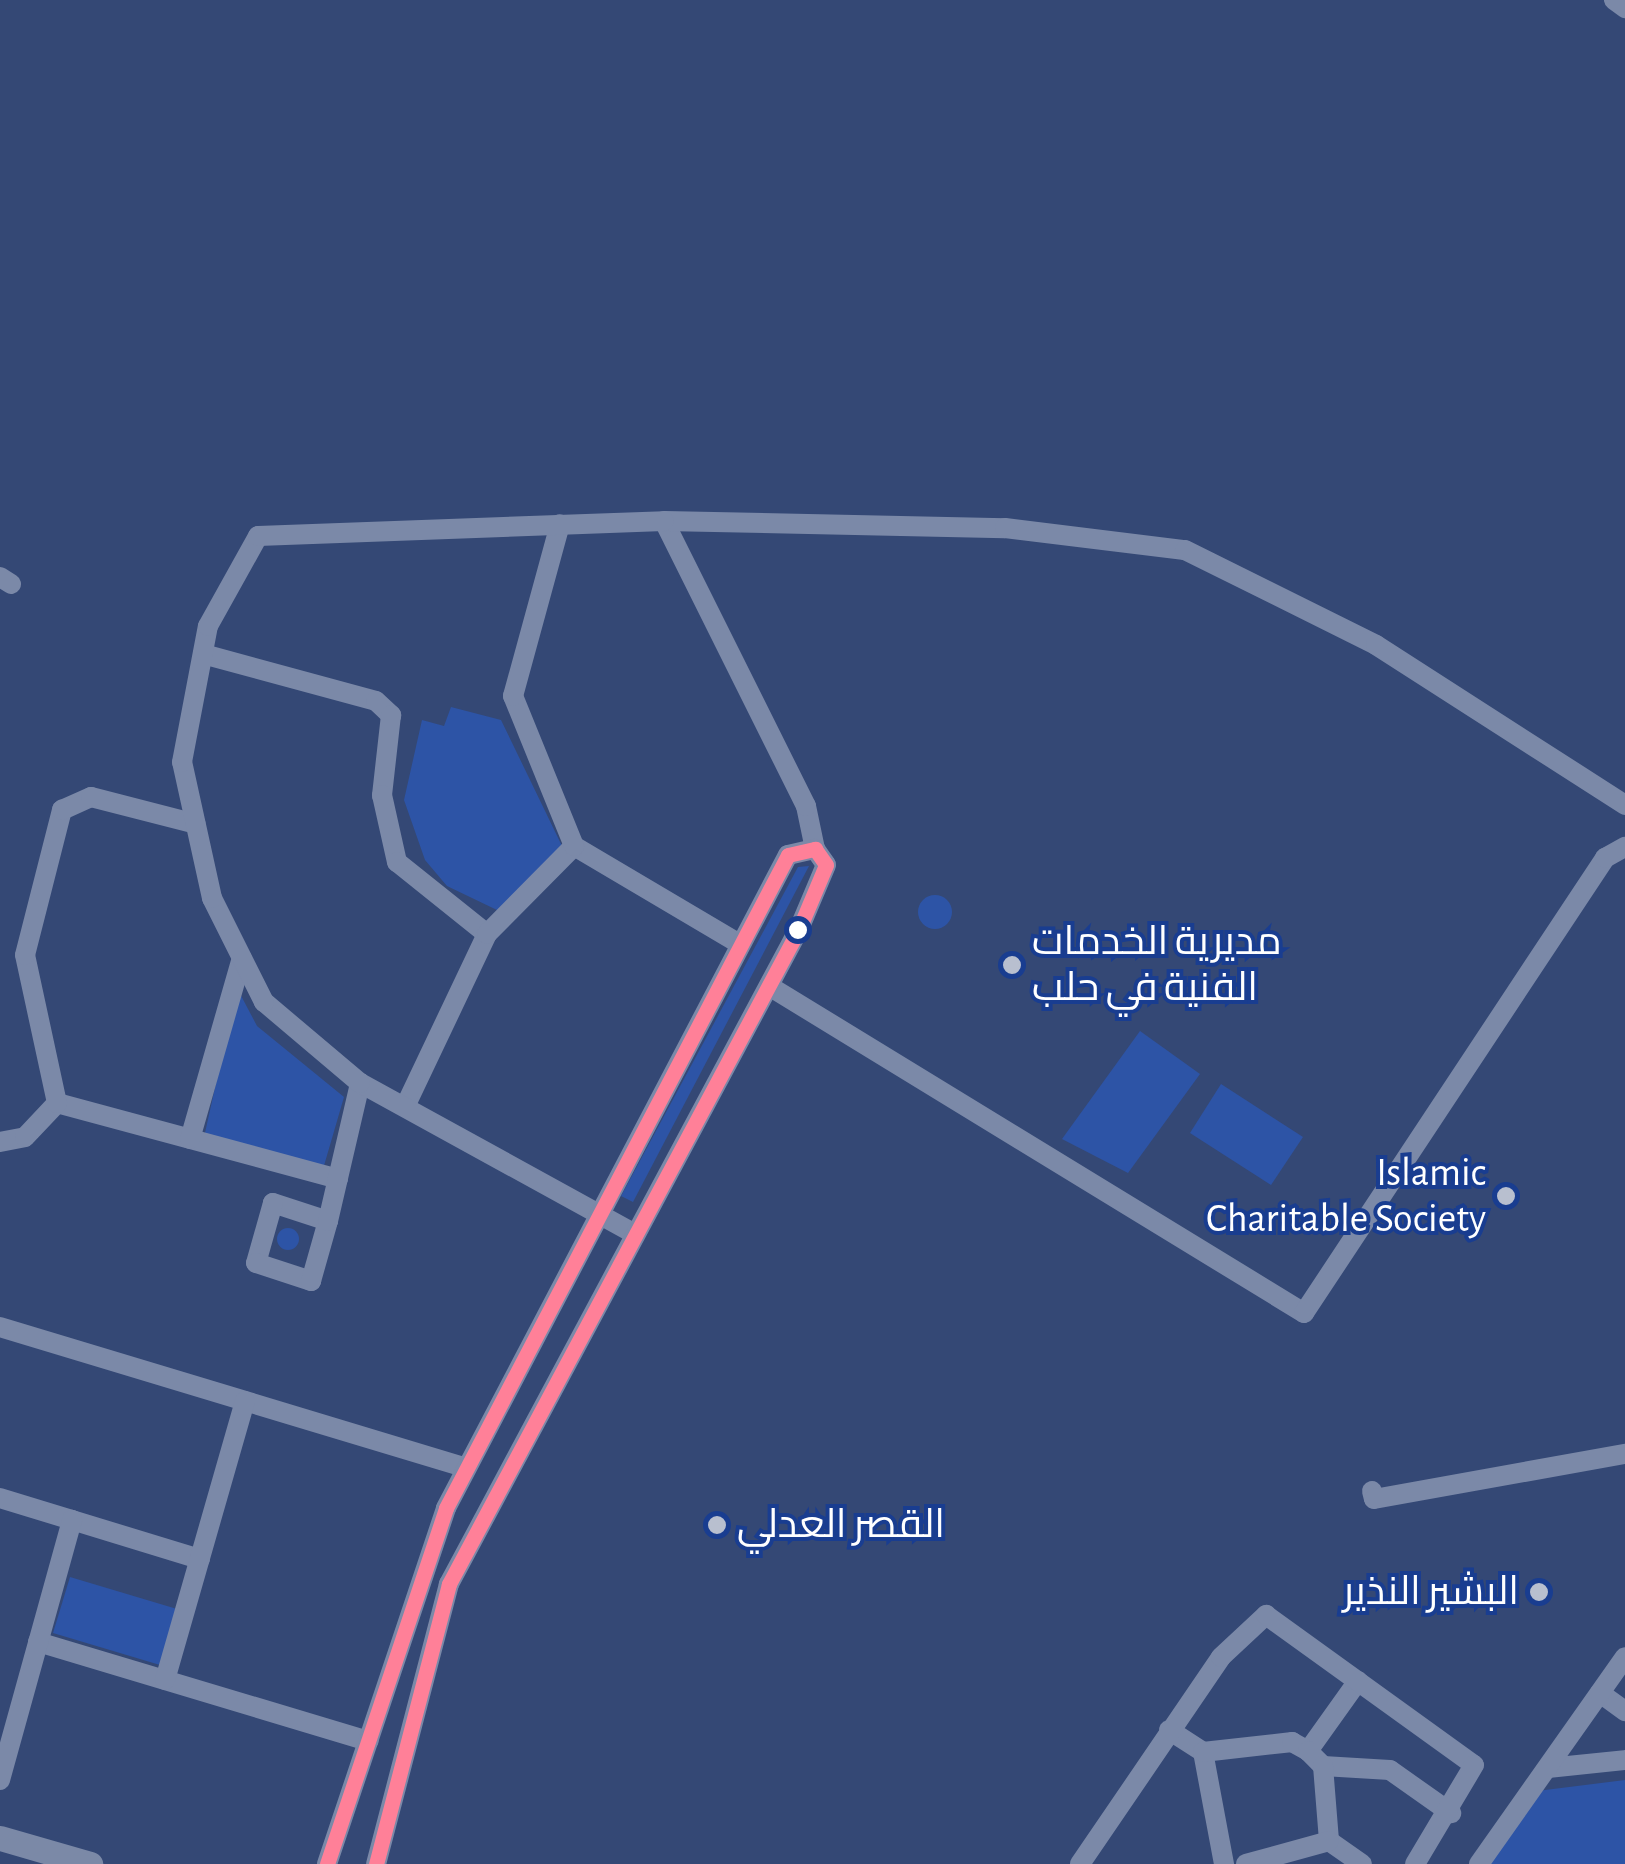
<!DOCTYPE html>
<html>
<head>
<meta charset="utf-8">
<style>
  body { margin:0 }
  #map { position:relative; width:1625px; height:1864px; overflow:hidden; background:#344875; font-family:"Alegreya Sans",Cairo,sans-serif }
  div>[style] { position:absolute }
  .green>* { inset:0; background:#2d54a6 }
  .round { border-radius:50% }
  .minor>* { height:20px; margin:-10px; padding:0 10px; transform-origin:10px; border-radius:10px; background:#7b89a8 }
  .major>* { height:25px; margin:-12.5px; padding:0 12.5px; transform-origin:12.5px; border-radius:12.5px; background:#7b89a7 }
  .bus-1>* { height:15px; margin:-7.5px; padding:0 7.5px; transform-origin:7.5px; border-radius:7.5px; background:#ff8098 }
  .dots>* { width:28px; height:28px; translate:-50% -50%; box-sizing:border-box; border:5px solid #193d90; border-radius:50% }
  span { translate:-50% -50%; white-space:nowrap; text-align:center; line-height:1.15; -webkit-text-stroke:8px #193d90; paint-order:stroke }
  .poi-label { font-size:40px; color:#fff }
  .left { translate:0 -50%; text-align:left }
  .right { translate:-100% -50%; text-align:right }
</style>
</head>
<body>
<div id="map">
  <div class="green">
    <div style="clip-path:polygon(451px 707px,501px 720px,562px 846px,516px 919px,447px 886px,425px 860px,404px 800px,422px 720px,444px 726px)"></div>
    <div style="clip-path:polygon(809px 866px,633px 1202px,621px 1196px,798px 867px)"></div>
    <div class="round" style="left:918px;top:895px;width:34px;height:34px"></div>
    <div style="clip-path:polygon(237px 988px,257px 1026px,344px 1097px,321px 1176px,203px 1142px)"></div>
    <div style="clip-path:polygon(1140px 1031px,1200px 1074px,1128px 1173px,1062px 1139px)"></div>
    <div style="clip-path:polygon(1221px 1084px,1303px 1137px,1271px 1185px,1190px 1133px)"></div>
    <div class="round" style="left:277px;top:1228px;width:22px;height:22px"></div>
    <div style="clip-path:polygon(70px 1577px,177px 1609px,160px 1665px,53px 1633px)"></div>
    <div style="clip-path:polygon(1625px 1780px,1625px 1864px,1488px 1864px,1537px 1791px)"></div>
  </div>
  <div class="minor">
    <div style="left:1614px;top:0;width:14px;rotate:36deg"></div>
    <div style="left:0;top:577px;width:13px;rotate:32deg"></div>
    <div style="left:203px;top:654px;width:179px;rotate:15.2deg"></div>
    <div style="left:376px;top:701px;width:21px;rotate:43deg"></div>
    <div style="left:391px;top:715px;width:81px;rotate:96.4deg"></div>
    <div style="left:382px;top:795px;width:69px;rotate:77.4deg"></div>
    <div style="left:397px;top:862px;width:115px;rotate:38.7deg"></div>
    <div style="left:487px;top:934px;width:191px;rotate:115.4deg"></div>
    <div style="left:574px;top:846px;width:193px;rotate:30.6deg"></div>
    <div style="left:815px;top:849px;width:44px;rotate:-101.8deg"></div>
    <div style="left:806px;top:806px;width:318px;rotate:-116.5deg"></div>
    <div style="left:664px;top:521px;width:341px;rotate:1.2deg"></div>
    <div style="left:1005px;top:528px;width:181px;rotate:7deg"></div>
    <div style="left:1185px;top:550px;width:213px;rotate:26.4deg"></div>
    <div style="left:1376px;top:645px;width:296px;rotate:32.7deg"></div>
    <div style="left:487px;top:934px;width:124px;rotate:-45.3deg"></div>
    <div style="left:574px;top:846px;width:162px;rotate:-112.1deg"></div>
    <div style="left:513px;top:696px;width:178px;rotate:-74.7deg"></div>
    <div style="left:769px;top:986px;width:627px;rotate:31.43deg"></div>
    <div style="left:1304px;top:1313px;width:546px;rotate:-56.51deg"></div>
    <div style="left:1605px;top:858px;width:23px;rotate:-29deg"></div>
    <div style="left:57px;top:1103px;width:291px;rotate:15.1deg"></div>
    <div style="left:190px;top:1139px;width:188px;rotate:-74deg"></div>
    <div style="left:0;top:1142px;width:25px;rotate:-11deg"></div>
    <div style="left:25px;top:1137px;width:47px;rotate:-46.7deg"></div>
    <div style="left:57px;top:1103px;width:151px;rotate:-102.2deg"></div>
    <div style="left:25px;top:955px;width:150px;rotate:-75.7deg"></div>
    <div style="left:62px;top:810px;width:32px;rotate:-24deg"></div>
    <div style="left:91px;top:797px;width:108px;rotate:14.4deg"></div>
    <div style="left:328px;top:1221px;width:58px;rotate:-161.9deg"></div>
    <div style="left:273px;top:1203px;width:62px;rotate:105.8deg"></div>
    <div style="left:256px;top:1263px;width:58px;rotate:18.1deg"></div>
    <div style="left:311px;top:1281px;width:62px;rotate:-74.2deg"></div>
    <div style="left:328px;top:1221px;width:142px;rotate:-76.9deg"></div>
    <div style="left:635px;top:1234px;width:314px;rotate:-151.2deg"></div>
    <div style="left:360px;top:1083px;width:126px;rotate:-139.8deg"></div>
    <div style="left:264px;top:1002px;width:116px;rotate:-116.6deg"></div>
    <div style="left:212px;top:898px;width:139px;rotate:-102.4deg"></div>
    <div style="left:182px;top:762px;width:138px;rotate:-79.2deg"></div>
    <div style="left:208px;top:626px;width:103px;rotate:-60.9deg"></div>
    <div style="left:258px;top:536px;width:406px;rotate:-2.1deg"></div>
    <div style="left:0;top:1327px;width:487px;rotate:16.8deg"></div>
    <div style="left:1372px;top:1491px;width:8px;rotate:76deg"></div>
    <div style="left:1374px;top:1499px;width:255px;rotate:-10.2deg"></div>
    <div style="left:0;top:1498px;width:209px;rotate:17deg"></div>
    <div style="left:38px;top:1642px;width:345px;rotate:16.7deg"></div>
    <div style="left:165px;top:1680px;width:290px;rotate:-74deg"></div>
    <div style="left:1600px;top:1693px;width:31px;rotate:36deg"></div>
    <div style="left:1169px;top:1730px;width:40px;rotate:32.9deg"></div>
    <div style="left:1308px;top:1751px;width:86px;rotate:-54.5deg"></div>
    <div style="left:1323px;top:1766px;width:67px;rotate:3.4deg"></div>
    <div style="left:1390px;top:1770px;width:75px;rotate:35.2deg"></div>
    <div style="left:1548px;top:1768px;width:77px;rotate:-5.9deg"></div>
    <div style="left:0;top:1780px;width:270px;rotate:-74.5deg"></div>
    <div style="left:1329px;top:1841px;width:40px;rotate:34.9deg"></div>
    <div style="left:327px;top:1864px;width:375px;rotate:-71.5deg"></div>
    <div style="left:446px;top:1508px;width:737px;rotate:-62.36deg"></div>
    <div style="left:788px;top:855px;width:28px;rotate:-13deg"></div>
    <div style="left:815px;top:849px;width:19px;rotate:55deg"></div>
    <div style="left:826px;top:865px;width:69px;rotate:112.9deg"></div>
    <div style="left:799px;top:929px;width:743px;rotate:118.12deg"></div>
    <div style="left:449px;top:1584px;width:289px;rotate:104.6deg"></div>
    <div style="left:1080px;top:1864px;width:250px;rotate:-55.7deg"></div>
    <div style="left:1221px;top:1657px;width:62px;rotate:-43deg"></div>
    <div style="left:1266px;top:1615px;width:256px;rotate:35.8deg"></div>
    <div style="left:1474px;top:1765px;width:115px;rotate:120.8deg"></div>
    <div style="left:1224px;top:1864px;width:114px;rotate:-100.6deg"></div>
    <div style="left:1203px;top:1752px;width:90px;rotate:-6.4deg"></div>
    <div style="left:1292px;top:1742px;width:18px;rotate:29deg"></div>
    <div style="left:1308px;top:1751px;width:21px;rotate:45deg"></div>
    <div style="left:1323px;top:1766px;width:75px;rotate:85.4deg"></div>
    <div style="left:1246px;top:1864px;width:86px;rotate:-15.5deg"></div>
    <div style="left:1479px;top:1864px;width:253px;rotate:-54.8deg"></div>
  </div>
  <div class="major">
    <div style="left:0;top:1838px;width:94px;rotate:16.1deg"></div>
  </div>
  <div class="bus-1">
    <div style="left:327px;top:1864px;width:375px;rotate:-71.5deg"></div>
    <div style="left:446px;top:1508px;width:737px;rotate:-62.36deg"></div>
    <div style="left:788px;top:855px;width:28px;rotate:-13deg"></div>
    <div style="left:815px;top:849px;width:19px;rotate:55deg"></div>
    <div style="left:826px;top:865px;width:69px;rotate:112.9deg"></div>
    <div style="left:799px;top:929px;width:743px;rotate:118.12deg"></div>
    <div style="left:449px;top:1584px;width:289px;rotate:104.6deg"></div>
  </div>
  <div class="dots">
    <div style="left:798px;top:930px;background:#fff"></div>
    <div style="left:1012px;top:965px;background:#b8bfcf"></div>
    <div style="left:1506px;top:1196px;background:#b8bfcf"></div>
    <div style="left:717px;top:1525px;background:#b8bfcf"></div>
    <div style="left:1539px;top:1592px;background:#b8bfcf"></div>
  </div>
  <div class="poi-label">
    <span class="left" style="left:1032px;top:965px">مديرية الخدمات<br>الفنية في حلب</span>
    <span class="right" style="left:1486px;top:1196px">Islamic<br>Charitable Society</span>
    <span class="left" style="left:737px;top:1525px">القصر العدلي</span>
    <span class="right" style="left:1519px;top:1592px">البشير النذير</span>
  </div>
</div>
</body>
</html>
